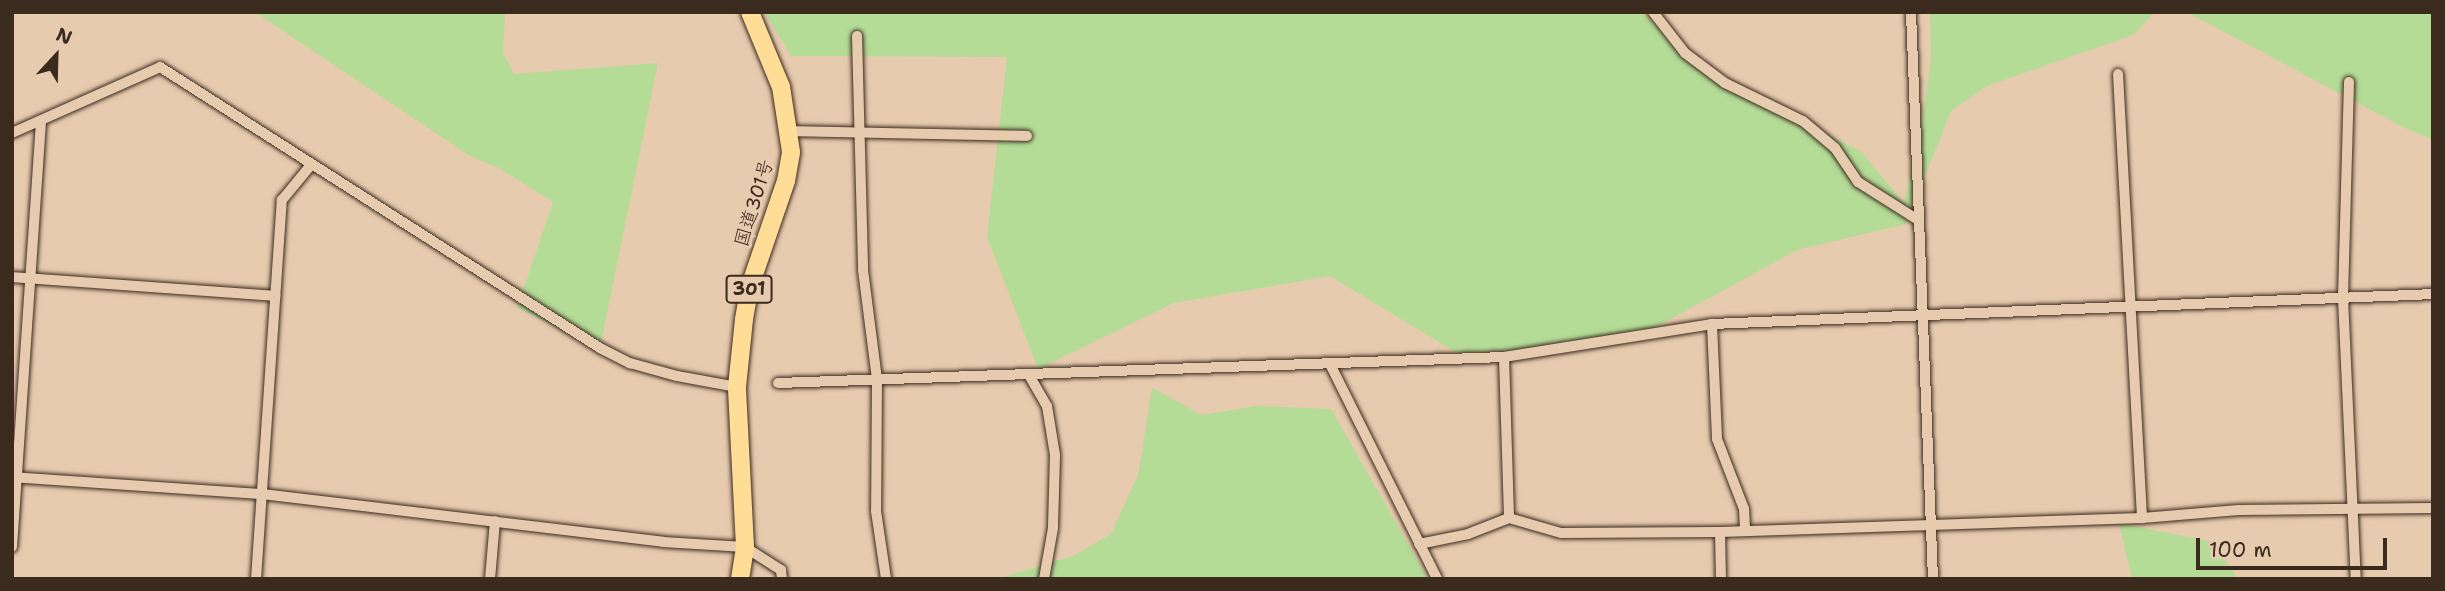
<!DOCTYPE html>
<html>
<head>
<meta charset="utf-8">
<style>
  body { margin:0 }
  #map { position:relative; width:2445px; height:591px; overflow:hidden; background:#e7cbae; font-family:"Shantell Sans","Klee One",sans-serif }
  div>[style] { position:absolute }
  .green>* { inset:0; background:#b4dc97 }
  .roads { filter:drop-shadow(0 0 2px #3b2a1e) drop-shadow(0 0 2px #3b2a1e) }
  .minor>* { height:10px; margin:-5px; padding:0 5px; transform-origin:5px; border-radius:5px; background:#e7cbae }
  .trunk>* { height:18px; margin:-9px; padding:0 9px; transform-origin:9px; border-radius:9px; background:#ffdd96 }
  span { translate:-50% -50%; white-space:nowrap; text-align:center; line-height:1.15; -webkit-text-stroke:6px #e7cbae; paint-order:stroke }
  .shield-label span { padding:2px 5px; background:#e7cbae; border:2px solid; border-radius:5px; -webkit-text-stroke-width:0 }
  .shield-label { font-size:18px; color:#3b2a1e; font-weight:700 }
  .street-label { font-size:19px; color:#3b2a1e }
  .frame { position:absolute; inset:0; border:14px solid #3b2a1e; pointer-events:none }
  .north { position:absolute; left:21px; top:21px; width:70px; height:70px; -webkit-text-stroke:5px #e7cbae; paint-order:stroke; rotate:22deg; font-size:19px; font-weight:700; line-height:28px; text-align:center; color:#3b2a1e }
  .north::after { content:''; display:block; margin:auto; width:24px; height:32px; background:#3b2a1e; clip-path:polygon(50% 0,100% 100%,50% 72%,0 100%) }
  .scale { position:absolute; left:2196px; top:538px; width:191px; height:32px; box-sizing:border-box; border:4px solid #3b2a1e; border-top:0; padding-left:9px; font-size:21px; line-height:24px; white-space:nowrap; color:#3b2a1e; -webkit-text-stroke:5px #e7cbae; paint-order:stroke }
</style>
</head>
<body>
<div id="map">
  <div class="green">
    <div style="clip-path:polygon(255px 12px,505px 12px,503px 53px,514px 74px,658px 63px,600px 348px,517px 308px,553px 202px,499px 168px,470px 156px)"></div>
    <div style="clip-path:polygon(764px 12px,1641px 12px,1696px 61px,1861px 152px,1904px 203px,1921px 131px,1931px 57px,1930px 12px,2155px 12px,2133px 35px,1987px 86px,1951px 111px,1906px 224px,1797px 250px,1623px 345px,1457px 353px,1330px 276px,1174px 303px,1038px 369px,987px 237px,1007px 57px,791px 56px)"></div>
    <div style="clip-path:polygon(2187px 12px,2433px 12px,2433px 140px,2401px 126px)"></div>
    <div style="clip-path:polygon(1152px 388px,1202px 415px,1256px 406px,1331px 409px,1428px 579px,997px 579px,1073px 556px,1111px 534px,1138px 475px)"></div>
    <div style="clip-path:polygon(2119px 523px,2213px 542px,2238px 579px,2132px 579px)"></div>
  </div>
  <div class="roads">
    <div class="minor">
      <div style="left:1653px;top:12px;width:52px;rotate:52deg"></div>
      <div style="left:1685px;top:53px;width:50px;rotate:36.9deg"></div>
      <div style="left:1725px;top:83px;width:87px;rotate:26deg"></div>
      <div style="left:1803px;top:121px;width:42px;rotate:40.2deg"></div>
      <div style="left:1835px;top:148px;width:41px;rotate:55.9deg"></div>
      <div style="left:1858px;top:182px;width:71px;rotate:32.3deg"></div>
      <div style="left:1911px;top:12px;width:567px;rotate:87.78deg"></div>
      <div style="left:857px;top:36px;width:234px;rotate:88.5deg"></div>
      <div style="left:863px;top:270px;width:111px;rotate:82.7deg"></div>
      <div style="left:877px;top:380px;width:131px;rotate:90.4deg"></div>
      <div style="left:876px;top:511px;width:69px;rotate:81.6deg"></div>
      <div style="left:2118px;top:74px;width:445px;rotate:86.9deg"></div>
      <div style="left:2349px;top:82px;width:216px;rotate:91.6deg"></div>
      <div style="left:2343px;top:298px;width:281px;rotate:87.4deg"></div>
      <div style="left:790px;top:131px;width:237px;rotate:1.2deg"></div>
      <div style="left:12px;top:133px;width:162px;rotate:-24deg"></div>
      <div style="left:160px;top:67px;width:522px;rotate:32.56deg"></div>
      <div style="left:600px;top:348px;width:34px;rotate:27deg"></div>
      <div style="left:630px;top:363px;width:49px;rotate:15.5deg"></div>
      <div style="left:677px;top:376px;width:61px;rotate:10.4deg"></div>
      <div style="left:12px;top:277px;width:264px;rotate:4.1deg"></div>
      <div style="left:1712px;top:324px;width:115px;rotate:87.5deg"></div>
      <div style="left:1717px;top:439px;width:75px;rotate:68.9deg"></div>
      <div style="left:1744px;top:509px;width:20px;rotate:87deg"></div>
      <div style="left:1504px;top:357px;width:161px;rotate:88.2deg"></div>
      <div style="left:1330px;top:364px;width:240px;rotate:63.5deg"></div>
      <div style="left:1029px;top:375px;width:36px;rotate:60deg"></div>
      <div style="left:1047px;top:406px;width:50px;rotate:80.7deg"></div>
      <div style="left:1055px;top:455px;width:73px;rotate:91.6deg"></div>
      <div style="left:1053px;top:528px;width:52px;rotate:100deg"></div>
      <div style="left:778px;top:383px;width:726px;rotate:-2.05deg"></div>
      <div style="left:1504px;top:357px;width:211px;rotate:-9deg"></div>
      <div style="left:1712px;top:324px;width:722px;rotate:-2.38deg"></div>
      <div style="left:12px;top:477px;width:251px;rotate:3.9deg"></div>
      <div style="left:262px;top:494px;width:404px;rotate:6.8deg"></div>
      <div style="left:663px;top:542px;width:82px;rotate:3.5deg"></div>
      <div style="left:745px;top:547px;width:43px;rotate:32.6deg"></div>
      <div style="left:781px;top:570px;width:9px;rotate:84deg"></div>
      <div style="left:1720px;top:532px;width:47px;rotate:88.8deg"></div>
      <div style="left:1419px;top:544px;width:50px;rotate:-11.5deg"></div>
      <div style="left:1468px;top:534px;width:44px;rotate:-21.3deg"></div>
      <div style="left:1509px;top:518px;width:54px;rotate:16.1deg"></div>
      <div style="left:1561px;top:533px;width:159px;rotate:-0.4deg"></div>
      <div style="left:1720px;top:532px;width:422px;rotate:-1.9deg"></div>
      <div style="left:2142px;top:518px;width:97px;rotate:-4.7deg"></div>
      <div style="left:2239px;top:510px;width:194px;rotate:-0.6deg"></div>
      <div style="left:12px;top:547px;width:427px;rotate:-86.1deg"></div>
      <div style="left:256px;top:579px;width:380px;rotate:-86.1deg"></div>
      <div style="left:282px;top:200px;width:45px;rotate:-50.4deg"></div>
      <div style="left:490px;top:579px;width:58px;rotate:-85.1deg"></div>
    </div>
    <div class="trunk">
      <div style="left:740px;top:579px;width:32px;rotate:-81deg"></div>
      <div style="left:745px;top:547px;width:160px;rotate:-92.9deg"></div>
      <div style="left:737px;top:387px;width:68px;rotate:-84.1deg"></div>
      <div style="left:744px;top:319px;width:34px;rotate:-80deg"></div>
      <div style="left:750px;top:286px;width:111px;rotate:-71.1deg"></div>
      <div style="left:786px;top:181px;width:29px;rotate:-80deg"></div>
      <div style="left:791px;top:152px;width:66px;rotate:-98.7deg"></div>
      <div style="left:781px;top:87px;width:81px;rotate:-112.5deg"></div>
    </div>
  </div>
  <div class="shield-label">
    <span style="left:749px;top:289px">301</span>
  </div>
  <div class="street-label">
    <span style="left:754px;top:203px;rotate:-73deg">国道301号</span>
  </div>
  <div class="frame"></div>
  <div class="north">N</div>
  <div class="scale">100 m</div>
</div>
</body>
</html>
